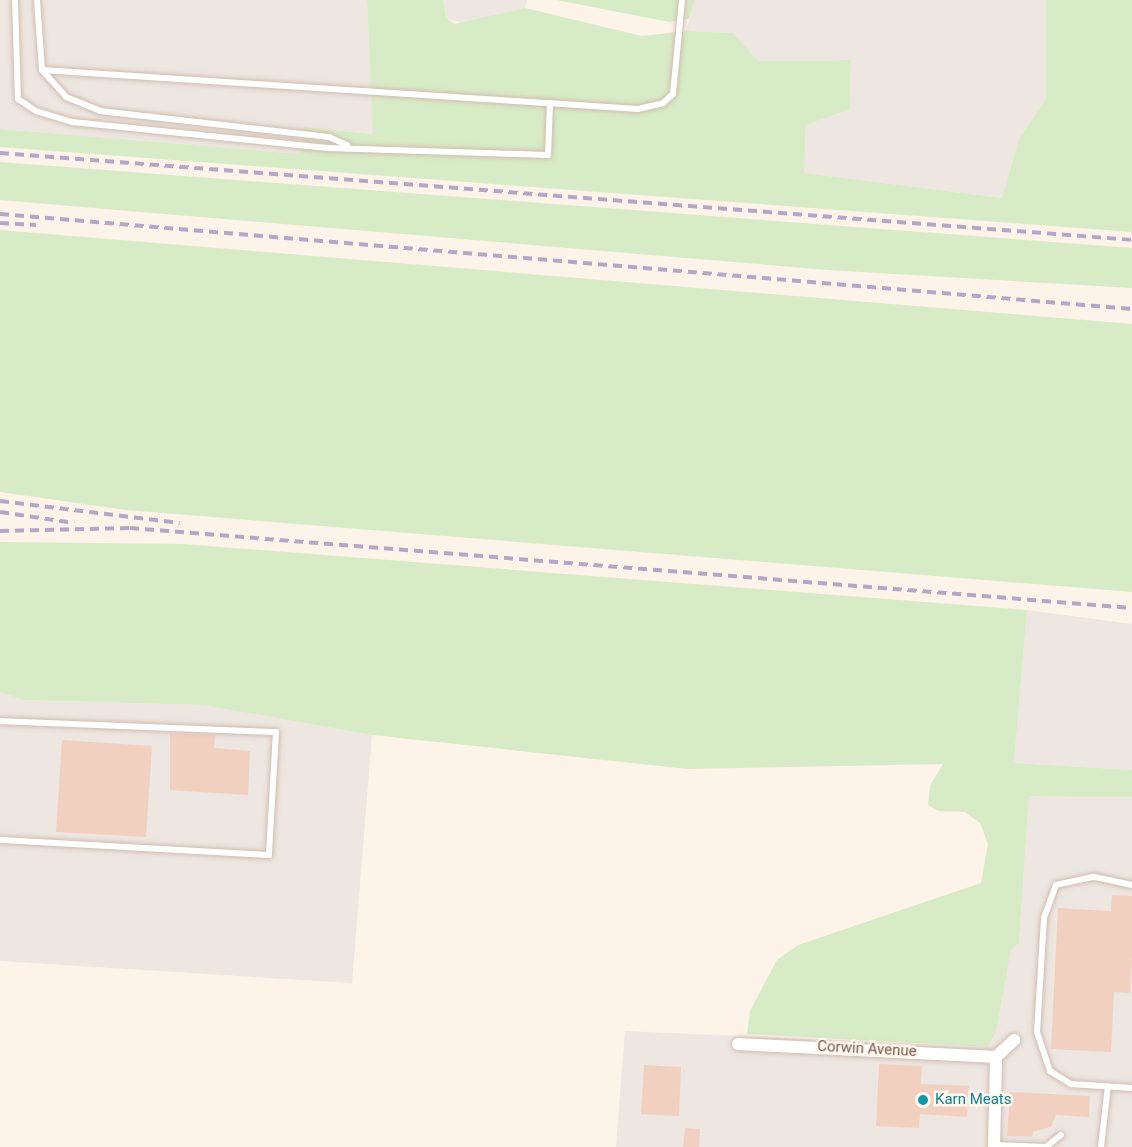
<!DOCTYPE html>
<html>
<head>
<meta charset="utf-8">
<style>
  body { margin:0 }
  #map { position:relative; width:1132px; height:1147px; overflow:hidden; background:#fdf3e8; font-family:Roboto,sans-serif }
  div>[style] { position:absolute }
  .industrial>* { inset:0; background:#ede6e1 }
  .green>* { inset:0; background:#d7ebc6 }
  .building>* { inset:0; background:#f2d0bf }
  .roads { filter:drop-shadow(0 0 2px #d1bcb0) drop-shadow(0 0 2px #d1bcb0) }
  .service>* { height:6px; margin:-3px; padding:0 3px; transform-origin:3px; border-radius:3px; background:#fff }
  .minor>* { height:12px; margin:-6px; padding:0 6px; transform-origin:6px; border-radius:6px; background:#fff }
  .rail>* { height:4px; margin-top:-2px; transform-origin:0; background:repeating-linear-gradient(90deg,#b5a5c7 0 9px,transparent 0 15px) }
  .dots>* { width:16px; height:16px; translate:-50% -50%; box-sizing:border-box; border:3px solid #fff7ee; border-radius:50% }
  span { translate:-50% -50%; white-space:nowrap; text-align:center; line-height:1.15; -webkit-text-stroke:5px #fff7ee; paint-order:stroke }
  .street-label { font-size:15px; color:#77584b }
  .culture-label { font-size:15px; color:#0d838f }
  .left { translate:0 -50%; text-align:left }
</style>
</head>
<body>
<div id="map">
  <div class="industrial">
    <div style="clip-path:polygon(0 0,367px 0,374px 134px,304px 127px,300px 154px,0 129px)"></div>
    <div style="clip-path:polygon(443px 0,527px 0,525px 8px,469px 25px,446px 18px)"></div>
    <div style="clip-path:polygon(695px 0,1046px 0,1046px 98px,1019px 139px,1002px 198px,804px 173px,806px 125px,850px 109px,851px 60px,758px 61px,733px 33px,686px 31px)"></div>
    <div style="clip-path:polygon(1027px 610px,1132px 624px,1132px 770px,1014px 763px)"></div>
    <div style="clip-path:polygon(0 692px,23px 700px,203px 705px,372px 735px,352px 983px,0 961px)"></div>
    <div style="clip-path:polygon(1095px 794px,1132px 797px,1132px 1147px,616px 1147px,625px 1031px,987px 1047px,996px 1033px,1011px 950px,1019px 943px,1029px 796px)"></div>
  </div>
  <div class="green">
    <div style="clip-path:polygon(367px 0,443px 0,446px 18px,455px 24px,525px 8px,642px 36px,686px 31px,733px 33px,758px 61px,851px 60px,850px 109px,806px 125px,804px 173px,1002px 198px,1019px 139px,1046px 98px,1046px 0,1132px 0,1132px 232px,0 147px,0 129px,300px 154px,304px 127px,373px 134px)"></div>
    <div style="clip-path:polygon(557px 0,695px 0,689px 19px,669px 22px)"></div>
    <div style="clip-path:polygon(0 162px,1132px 248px,1132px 288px,828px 270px,0 200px)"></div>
    <div style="clip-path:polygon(0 230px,1132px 324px,1132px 592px,126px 510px,0 492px)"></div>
    <div style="clip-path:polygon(0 542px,183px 544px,1027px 610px,1014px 763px,1132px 770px,1132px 797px,1029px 796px,1019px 943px,1011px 950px,996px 1033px,987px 1047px,747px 1034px,750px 1011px,777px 960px,798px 945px,981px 883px,988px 844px,980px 823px,965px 812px,938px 811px,928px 805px,930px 786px,943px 764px,688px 769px,372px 735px,203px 705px,23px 700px,0 692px)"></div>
  </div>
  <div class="building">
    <div style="clip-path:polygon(170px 733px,215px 735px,214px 748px,250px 751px,248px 795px,170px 790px)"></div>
    <div style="clip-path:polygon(62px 740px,152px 746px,146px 837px,56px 832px)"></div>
    <div style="clip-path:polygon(1112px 895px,1132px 896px,1132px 955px,1130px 993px,1114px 992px,1111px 1052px,1051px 1049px,1058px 908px,1111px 911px)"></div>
    <div style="clip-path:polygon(879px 1064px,922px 1066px,921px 1084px,969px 1086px,967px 1117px,920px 1114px,919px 1128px,876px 1126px)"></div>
    <div style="clip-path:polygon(644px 1065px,681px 1067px,679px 1116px,641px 1114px)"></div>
    <div style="clip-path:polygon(1010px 1092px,1090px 1096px,1089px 1117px,1056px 1115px,1051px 1127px,1033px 1132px,1032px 1137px,1007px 1136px)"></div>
    <div style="clip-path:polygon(685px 1128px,700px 1129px,699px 1147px,683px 1147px)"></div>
  </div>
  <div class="roads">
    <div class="service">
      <div style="left:15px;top:0;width:99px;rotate:88.3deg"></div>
      <div style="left:18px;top:99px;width:22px;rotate:34deg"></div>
      <div style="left:36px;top:111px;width:38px;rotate:17deg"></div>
      <div style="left:72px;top:122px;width:257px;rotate:5.8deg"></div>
      <div style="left:328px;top:148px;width:220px;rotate:1.8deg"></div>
      <div style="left:548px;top:155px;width:52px;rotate:-87.8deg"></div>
      <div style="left:37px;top:0;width:70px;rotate:85.9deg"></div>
      <div style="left:42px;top:70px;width:597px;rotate:3.74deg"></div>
      <div style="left:638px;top:109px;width:26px;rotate:-13deg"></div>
      <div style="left:663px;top:103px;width:13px;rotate:-42deg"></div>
      <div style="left:673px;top:94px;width:94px;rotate:-84.5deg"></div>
      <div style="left:42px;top:70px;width:36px;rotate:48deg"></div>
      <div style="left:66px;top:97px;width:37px;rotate:22deg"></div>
      <div style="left:100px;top:111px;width:230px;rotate:6.5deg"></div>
      <div style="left:329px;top:137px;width:20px;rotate:24deg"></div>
      <div style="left:0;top:721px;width:276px;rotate:2.3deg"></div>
      <div style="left:276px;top:732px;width:123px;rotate:93.3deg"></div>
      <div style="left:269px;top:855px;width:269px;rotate:-176.8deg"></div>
      <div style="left:1132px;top:885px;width:40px;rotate:-168deg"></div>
      <div style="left:1093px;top:877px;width:38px;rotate:168deg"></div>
      <div style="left:1056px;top:885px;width:35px;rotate:110deg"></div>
      <div style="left:1044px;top:918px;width:114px;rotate:93.5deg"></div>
      <div style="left:1037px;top:1032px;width:41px;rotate:71.6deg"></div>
      <div style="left:1050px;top:1071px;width:25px;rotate:32deg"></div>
      <div style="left:1071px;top:1084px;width:61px;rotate:3.8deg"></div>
      <div style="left:994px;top:1145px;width:52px;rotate:2.2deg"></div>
      <div style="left:1046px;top:1147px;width:19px;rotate:-39deg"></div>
      <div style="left:1101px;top:1147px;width:61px;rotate:-83.5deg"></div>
    </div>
    <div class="minor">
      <div style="left:738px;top:1044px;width:258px;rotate:2.9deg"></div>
      <div style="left:994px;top:1147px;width:90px;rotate:-88.7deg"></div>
      <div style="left:996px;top:1057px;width:25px;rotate:-43deg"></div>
    </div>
  </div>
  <div class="rail">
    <div style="left:0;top:153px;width:1135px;rotate:4.39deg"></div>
    <div style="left:0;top:214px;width:1136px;rotate:4.8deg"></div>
    <div style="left:0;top:223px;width:36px;rotate:3deg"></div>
    <div style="left:0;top:501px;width:181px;rotate:7deg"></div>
    <div style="left:0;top:512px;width:75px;rotate:8.5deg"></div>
    <div style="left:0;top:531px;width:130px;rotate:-1.3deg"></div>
    <div style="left:130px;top:528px;width:1005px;rotate:4.56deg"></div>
  </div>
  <div class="dots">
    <div style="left:923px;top:1100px;background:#0f9aa8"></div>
  </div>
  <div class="street-label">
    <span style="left:867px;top:1049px;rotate:3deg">Corwin Avenue</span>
  </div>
  <div class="culture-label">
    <span class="left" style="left:935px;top:1100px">Karn Meats</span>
  </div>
</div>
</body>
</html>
